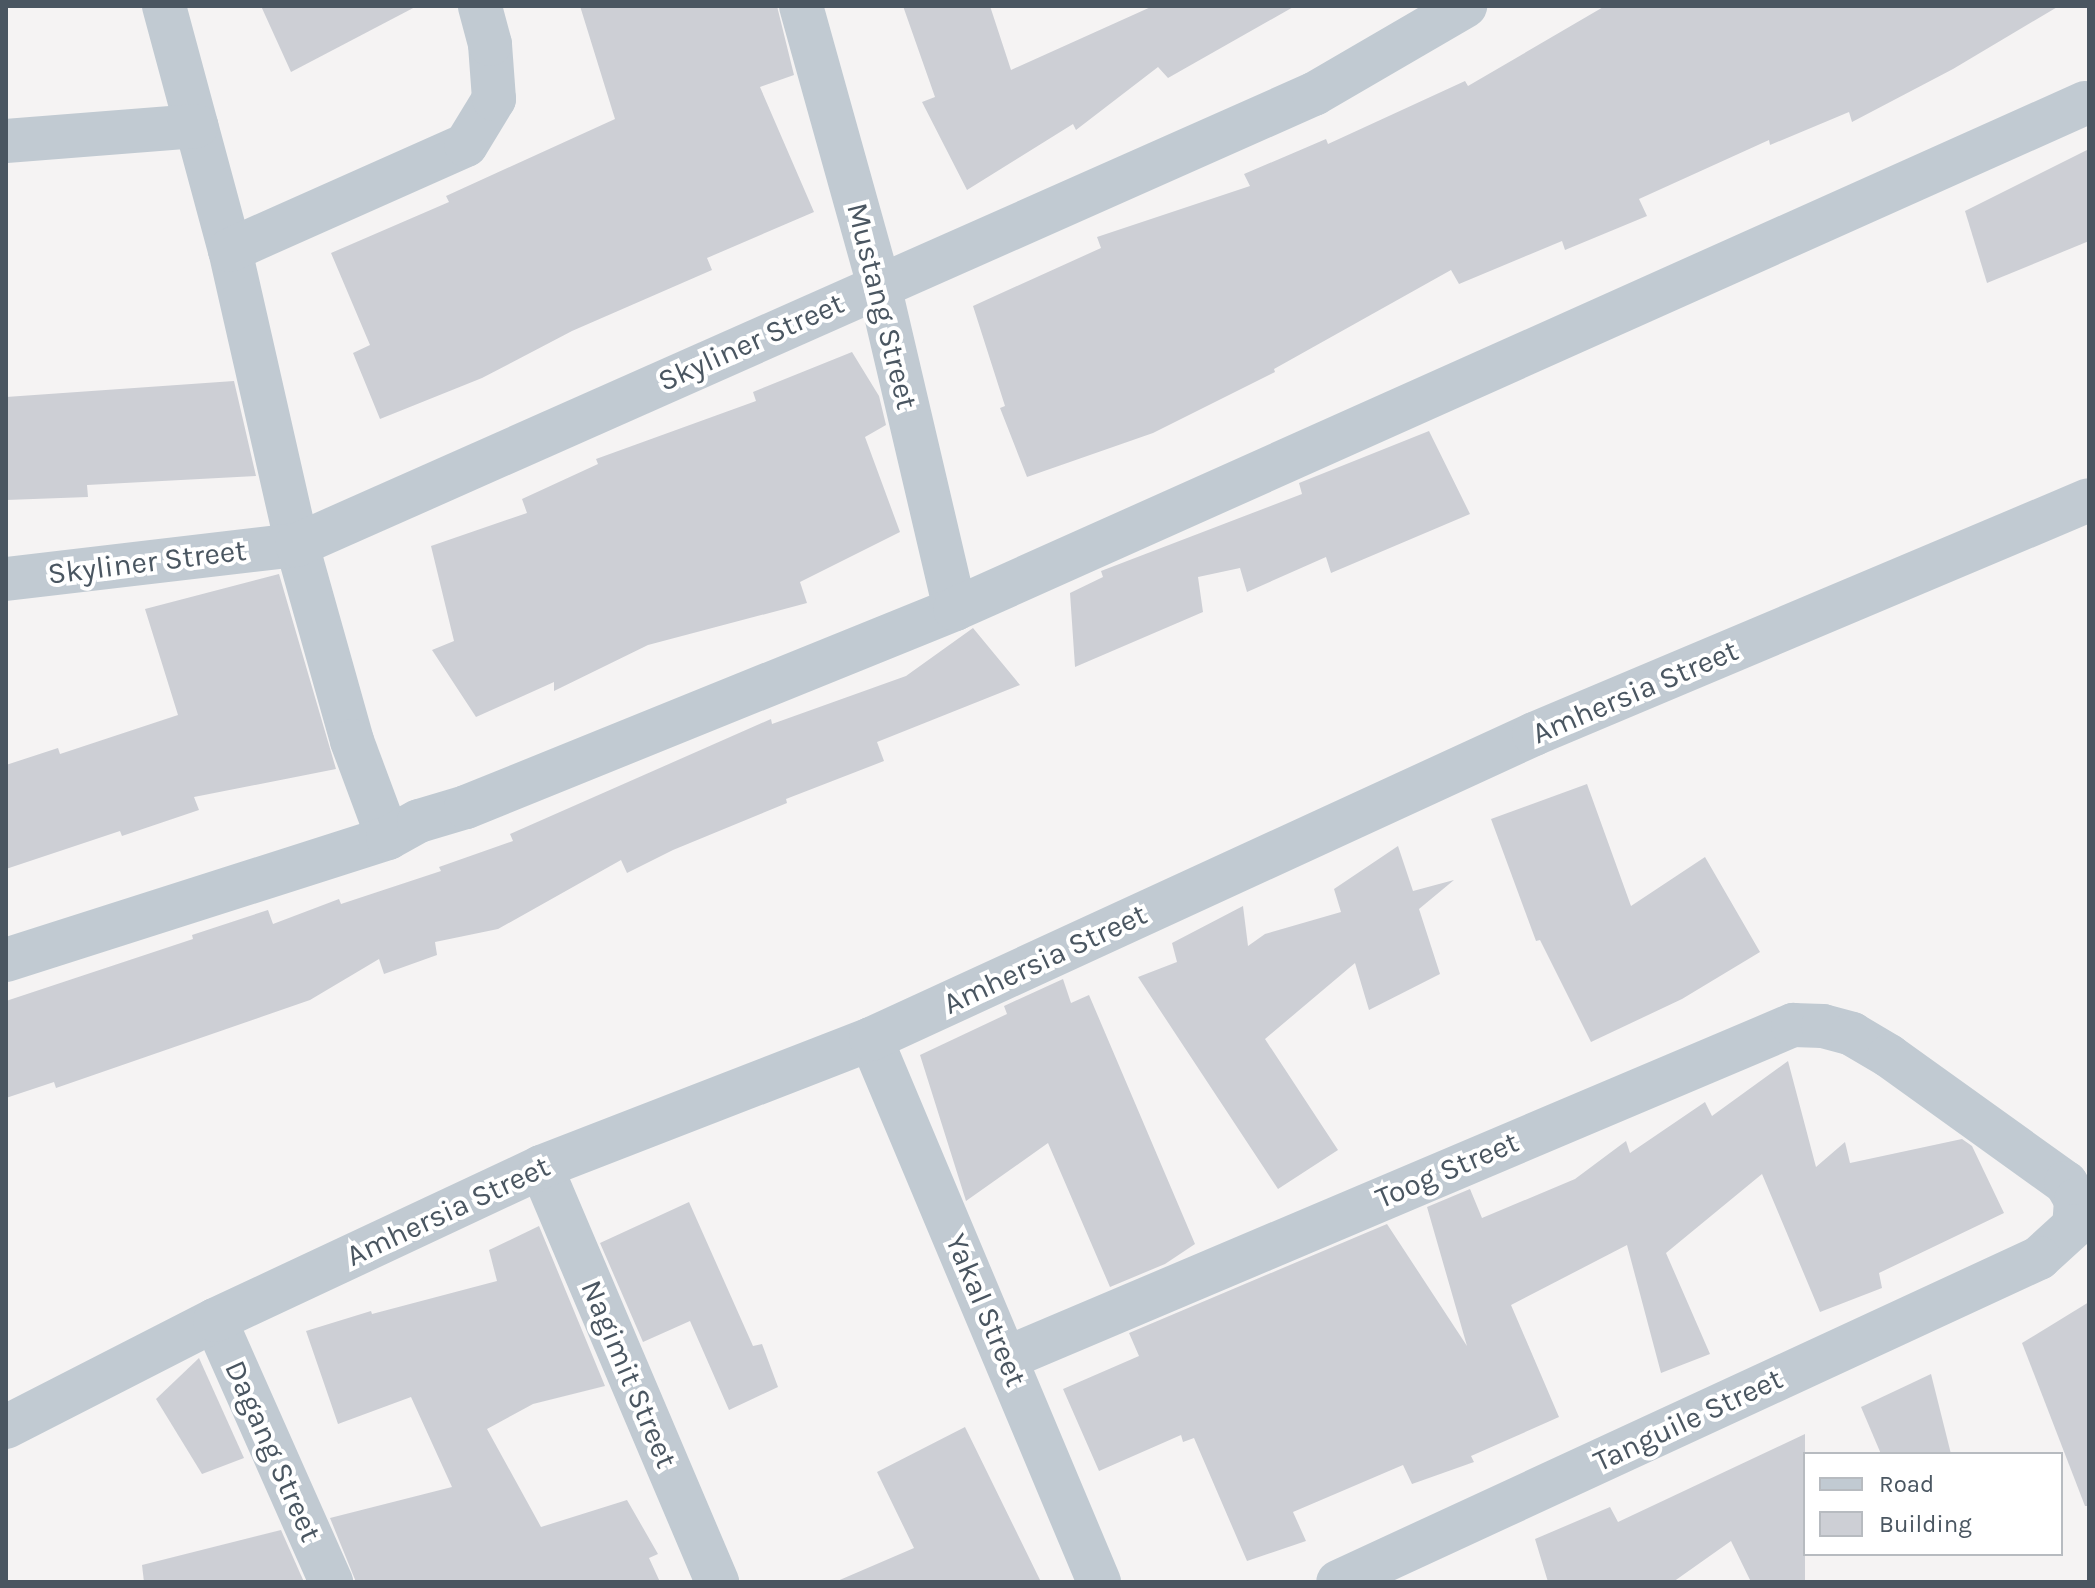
<!DOCTYPE html>
<html>
<head>
<meta charset="utf-8">
<style>
  body { margin:0 }
  #map { position:relative; width:2095px; height:1588px; overflow:hidden; background:#f5f3f3; font-family:Karla,sans-serif }
  div>[style] { position:absolute }
  .building>* { inset:0; background:#cdcfd5 }
  .minor>* { height:44px; margin:-22px; padding:0 22px; transform-origin:22px; border-radius:22px; background:#c1cad2 }
  span { translate:-50% -50%; white-space:nowrap; text-align:center; line-height:1.15; -webkit-text-stroke:8px #fff; paint-order:stroke }
  .street-label { font-size:30px; color:#4a5661 }
  .frame { position:absolute; inset:0; border:8px solid #4a5661; pointer-events:none }
  .legend { position:absolute; left:1803px; top:1452px; width:260px; height:104px; box-sizing:border-box; background:#fff; border:2px solid #b7bbc0; margin:0; padding:10px 14px; list-style:none; font-size:24px; color:#4a5661 }
  .legend li { display:flex; align-items:center; gap:16px; height:40px }
  .legend b { width:40px; border:2px solid #b7bbc0 }
</style>
</head>
<body>
<div id="map">
  <div class="building">
    <div style="clip-path:polygon(261px 6px,417px 6px,291px 72px)"></div>
    <div style="clip-path:polygon(580px 6px,777px 6px,794px 75px,760px 87px,814px 212px,707px 258px,712px 270px,572px 331px,482px 378px,380px 419px,353px 353px,370px 345px,331px 253px,449px 202px,446px 196px,615px 119px)"></div>
    <div style="clip-path:polygon(903px 6px,990px 6px,1011px 70px,1153px 6px,1295px 6px,1168px 78px,1158px 67px,1076px 130px,1073px 124px,967px 190px,922px 102px,935px 97px)"></div>
    <div style="clip-path:polygon(1605px 6px,2059px 6px,1953px 69px,1852px 122px,1849px 112px,1770px 145px,1769px 140px,1639px 199px,1647px 216px,1565px 250px,1562px 241px,1459px 284px,1451px 270px,1274px 369px,1275px 372px,1153px 433px,1027px 477px,1000px 408px,1005px 406px,973px 306px,1101px 248px,1097px 237px,1250px 186px,1244px 174px,1326px 139px,1328px 144px,1465px 81px,1468px 86px)"></div>
    <div style="clip-path:polygon(2089px 149px,2089px 241px,1987px 283px,1965px 211px)"></div>
    <div style="clip-path:polygon(852px 352px,879px 396px,886px 425px,865px 437px,900px 532px,800px 582px,807px 603px,648px 645px,554px 691px,554px 682px,476px 717px,432px 650px,454px 641px,431px 546px,527px 513px,522px 499px,598px 464px,596px 459px,756px 401px,753px 392px)"></div>
    <div style="clip-path:polygon(234px 381px,256px 476px,87px 485px,88px 497px,6px 500px,6px 397px)"></div>
    <div style="clip-path:polygon(1429px 431px,1470px 514px,1331px 573px,1326px 557px,1247px 592px,1240px 568px,1198px 577px,1203px 612px,1075px 667px,1070px 593px,1103px 577px,1101px 571px,1302px 494px,1299px 483px)"></div>
    <div style="clip-path:polygon(279px 574px,336px 769px,194px 797px,199px 810px,122px 836px,120px 831px,6px 869px,6px 765px,58px 748px,60px 754px,178px 715px,145px 609px)"></div>
    <div style="clip-path:polygon(973px 628px,1020px 685px,877px 742px,884px 761px,786px 799px,787px 803px,673px 850px,627px 873px,621px 860px,498px 929px,435px 942px,437px 955px,384px 974px,379px 959px,310px 1000px,56px 1088px,54px 1082px,6px 1098px,6px 1001px,193px 939px,192px 935px,268px 910px,273px 924px,339px 899px,341px 904px,441px 871px,439px 867px,513px 841px,510px 834px,771px 719px,772px 724px,906px 676px)"></div>
    <div style="clip-path:polygon(1587px 784px,1631px 906px,1705px 857px,1760px 952px,1682px 999px,1591px 1042px,1540px 940px,1536px 941px,1491px 819px)"></div>
    <div style="clip-path:polygon(1398px 846px,1413px 891px,1454px 880px,1419px 909px,1440px 974px,1369px 1010px,1355px 963px,1265px 1039px,1338px 1150px,1278px 1189px,1138px 977px,1177px 962px,1172px 943px,1243px 906px,1248px 946px,1265px 934px,1341px 912px,1334px 889px)"></div>
    <div style="clip-path:polygon(1063px 979px,1071px 1003px,1089px 995px,1195px 1244px,1165px 1264px,1110px 1287px,1048px 1143px,966px 1201px,920px 1055px,1007px 1014px,1004px 1006px)"></div>
    <div style="clip-path:polygon(1788px 1061px,1816px 1167px,1845px 1142px,1850px 1163px,1962px 1139px,1972px 1146px,2004px 1213px,1879px 1273px,1882px 1288px,1820px 1312px,1762px 1174px,1666px 1253px,1710px 1354px,1661px 1373px,1627px 1245px,1511px 1305px,1559px 1417px,1471px 1456px,1474px 1462px,1412px 1484px,1403px 1465px,1293px 1512px,1306px 1541px,1247px 1561px,1194px 1438px,1183px 1442px,1181px 1435px,1099px 1471px,1063px 1389px,1139px 1356px,1129px 1333px,1387px 1224px,1467px 1346px,1427px 1207px,1470px 1189px,1482px 1218px,1575px 1179px,1626px 1141px,1630px 1153px,1705px 1102px,1712px 1116px)"></div>
    <div style="clip-path:polygon(689px 1202px,753px 1346px,762px 1344px,778px 1387px,729px 1410px,690px 1321px,643px 1342px,600px 1243px)"></div>
    <div style="clip-path:polygon(539px 1226px,605px 1386px,533px 1404px,487px 1429px,541px 1527px,627px 1500px,658px 1554px,649px 1558px,660px 1582px,356px 1582px,330px 1518px,452px 1487px,411px 1397px,338px 1424px,306px 1331px,371px 1311px,372px 1314px,497px 1281px,489px 1250px)"></div>
    <div style="clip-path:polygon(2089px 1302px,2089px 1506px,2085px 1506px,2022px 1343px)"></div>
    <div style="clip-path:polygon(199px 1358px,244px 1458px,202px 1474px,156px 1399px)"></div>
    <div style="clip-path:polygon(1931px 1374px,1951px 1454px,1881px 1454px,1861px 1407px)"></div>
    <div style="clip-path:polygon(965px 1427px,1041px 1582px,835px 1582px,914px 1548px,877px 1472px)"></div>
    <div style="clip-path:polygon(1805px 1434px,1805px 1582px,1751px 1582px,1731px 1541px,1673px 1582px,1548px 1582px,1535px 1539px,1610px 1507px,1618px 1522px)"></div>
    <div style="clip-path:polygon(281px 1530px,304px 1582px,144px 1582px,142px 1565px)"></div>
  </div>
  <div class="minor">
    <div style="left:164px;top:6px;width:253px;rotate:74.9deg"></div>
    <div style="left:230px;top:250px;width:303px;rotate:77.2deg"></div>
    <div style="left:297px;top:545px;width:204px;rotate:74.3deg"></div>
    <div style="left:352px;top:741px;width:103px;rotate:69.6deg"></div>
    <div style="left:801px;top:6px;width:290px;rotate:74.4deg"></div>
    <div style="left:879px;top:285px;width:333px;rotate:76.8deg"></div>
    <div style="left:6px;top:141px;width:191px;rotate:-4.5deg"></div>
    <div style="left:230px;top:250px;width:258px;rotate:-24deg"></div>
    <div style="left:466px;top:145px;width:54px;rotate:-58.7deg"></div>
    <div style="left:494px;top:99px;width:55px;rotate:-94.2deg"></div>
    <div style="left:490px;top:44px;width:39px;rotate:-105deg"></div>
    <div style="left:6px;top:579px;width:293px;rotate:-6.7deg"></div>
    <div style="left:297px;top:545px;width:1113px;rotate:-23.92deg"></div>
    <div style="left:1314px;top:94px;width:175px;rotate:-30.2deg"></div>
    <div style="left:6px;top:960px;width:401px;rotate:-17.7deg"></div>
    <div style="left:388px;top:838px;width:35px;rotate:-29deg"></div>
    <div style="left:419px;top:821px;width:49px;rotate:-16.6deg"></div>
    <div style="left:466px;top:807px;width:528px;rotate:-22.04deg"></div>
    <div style="left:955px;top:609px;width:1238px;rotate:-24.12deg"></div>
    <div style="left:871px;top:1039px;width:589px;rotate:67.22deg"></div>
    <div style="left:541px;top:1167px;width:451px;rotate:67deg"></div>
    <div style="left:215px;top:1320px;width:287px;rotate:66.1deg"></div>
    <div style="left:1007px;top:1358px;width:854px;rotate:-22.96deg"></div>
    <div style="left:1793px;top:1025px;width:30px;rotate:2deg"></div>
    <div style="left:1823px;top:1026px;width:30px;rotate:15deg"></div>
    <div style="left:1852px;top:1034px;width:43px;rotate:30.7deg"></div>
    <div style="left:1889px;top:1056px;width:218px;rotate:35.7deg"></div>
    <div style="left:2066px;top:1183px;width:20px;rotate:60deg"></div>
    <div style="left:2076px;top:1200px;width:26px;rotate:94deg"></div>
    <div style="left:2074px;top:1226px;width:47px;rotate:137.6deg"></div>
    <div style="left:2039px;top:1258px;width:772px;rotate:155.19deg"></div>
    <div style="left:6px;top:1427px;width:235px;rotate:-27.1deg"></div>
    <div style="left:215px;top:1320px;width:360px;rotate:-25.1deg"></div>
    <div style="left:541px;top:1167px;width:354px;rotate:-21.2deg"></div>
    <div style="left:871px;top:1039px;width:730px;rotate:-24.7deg"></div>
    <div style="left:1534px;top:734px;width:602px;rotate:-22.86deg"></div>
  </div>
  <div class="street-label">
    <span style="left:882px;top:306px;rotate:76deg">Mustang Street</span>
    <span style="left:751px;top:342px;rotate:-24deg">Skyliner Street</span>
    <span style="left:147px;top:562px;rotate:-7deg">Skyliner Street</span>
    <span style="left:1635px;top:692px;rotate:-23deg">Amhersia Street</span>
    <span style="left:1045px;top:959px;rotate:-25deg">Amhersia Street</span>
    <span style="left:1447px;top:1170px;rotate:-23deg">Toog Street</span>
    <span style="left:448px;top:1211px;rotate:-25deg">Amhersia Street</span>
    <span style="left:986px;top:1310px;rotate:67deg">Yakal Street</span>
    <span style="left:629px;top:1374px;rotate:67deg">Nagimit Street</span>
    <span style="left:1688px;top:1420px;rotate:-25deg">Tanguile Street</span>
    <span style="left:273px;top:1451px;rotate:66deg">Dagang Street</span>
  </div>
  <div class="frame"></div>
  <ul class="legend">
  <li><b style="height:10px;background:#c1cad2"></b>Road</li>
  <li><b style="height:22px;background:#cdcfd5"></b>Building</li>
  </ul>
</div>
</body>
</html>
